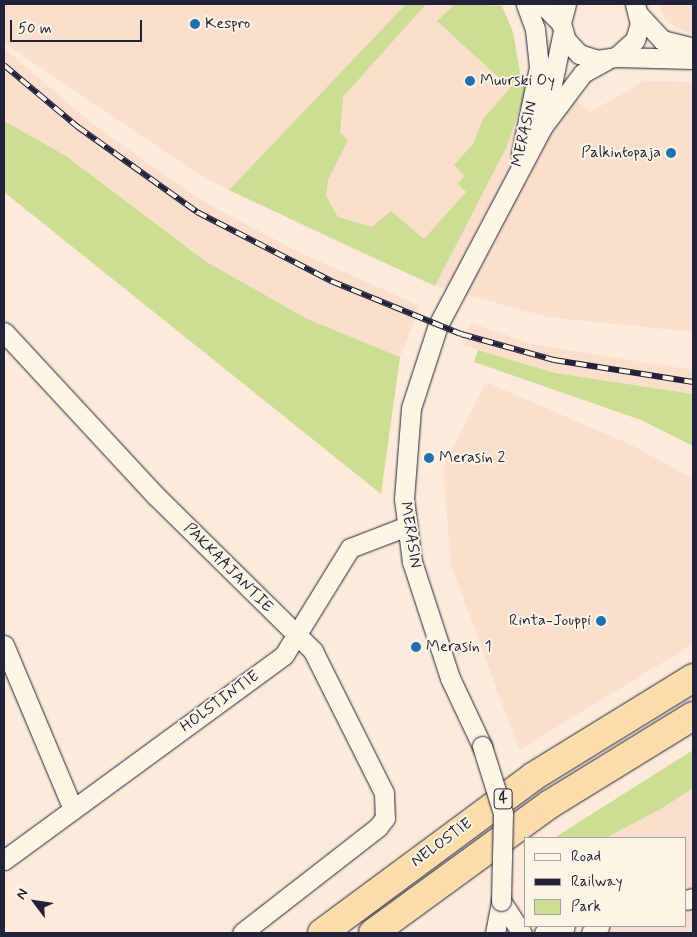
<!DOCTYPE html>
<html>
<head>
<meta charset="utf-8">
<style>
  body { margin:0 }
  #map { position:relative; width:697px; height:937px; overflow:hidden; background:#fcebda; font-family:Mynerve,sans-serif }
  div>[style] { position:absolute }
  .built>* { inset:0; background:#fbdfcd }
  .green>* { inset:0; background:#ccde93 }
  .roads { filter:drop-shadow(0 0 1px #22223b) drop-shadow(0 0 1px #22223b) }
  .minor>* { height:19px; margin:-9.5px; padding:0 9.5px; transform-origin:9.5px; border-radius:9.5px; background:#fcf5e5 }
  .highway>* { height:28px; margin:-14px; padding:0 14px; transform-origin:14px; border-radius:14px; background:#faddab }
  .rail>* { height:5.5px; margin-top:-2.75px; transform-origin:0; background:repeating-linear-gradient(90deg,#fcf5e5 0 11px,#22223b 0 22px); box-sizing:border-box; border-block:1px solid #22223b }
  .bridges { filter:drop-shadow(0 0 1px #22223b) drop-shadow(0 0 1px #22223b) }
  .minor-bridge>* { height:19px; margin:-9.5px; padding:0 9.5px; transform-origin:9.5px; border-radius:9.5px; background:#fcf5e5 }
  .dots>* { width:14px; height:14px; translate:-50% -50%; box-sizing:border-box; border:2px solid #fcf5e5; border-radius:50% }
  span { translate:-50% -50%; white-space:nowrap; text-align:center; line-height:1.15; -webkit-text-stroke:4px #fcf5e5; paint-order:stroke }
  .shield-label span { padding:1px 4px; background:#fcf5e5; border:1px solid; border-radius:4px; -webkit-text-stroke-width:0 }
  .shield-label { font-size:15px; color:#22223b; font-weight:700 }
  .poi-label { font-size:16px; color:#22223b }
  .left { translate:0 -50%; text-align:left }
  .right { translate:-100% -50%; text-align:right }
  .street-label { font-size:16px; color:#22223b }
  .frame { position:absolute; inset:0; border:5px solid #22223b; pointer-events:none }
  .legend { position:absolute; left:524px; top:837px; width:162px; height:90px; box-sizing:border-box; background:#fcf5e5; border:1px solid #a5a1a1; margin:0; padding:6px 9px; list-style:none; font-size:15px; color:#22223b }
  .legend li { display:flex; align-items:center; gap:10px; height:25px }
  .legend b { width:25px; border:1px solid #a5a1a1 }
  .north { position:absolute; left:10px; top:877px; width:50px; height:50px; -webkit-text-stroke:4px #fcf5e5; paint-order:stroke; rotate:301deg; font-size:14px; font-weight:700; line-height:20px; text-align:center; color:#22223b }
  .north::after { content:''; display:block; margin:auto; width:18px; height:22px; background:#22223b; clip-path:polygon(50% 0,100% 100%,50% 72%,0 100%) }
  .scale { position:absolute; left:10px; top:20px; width:132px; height:22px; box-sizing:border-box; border:2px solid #22223b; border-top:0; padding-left:6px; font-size:15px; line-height:18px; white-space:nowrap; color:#22223b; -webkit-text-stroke:4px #fcf5e5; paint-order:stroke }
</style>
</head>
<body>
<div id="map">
  <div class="built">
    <div style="clip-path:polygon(4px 4px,500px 4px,513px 32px,520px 73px,529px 84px,575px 99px,590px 112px,644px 81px,693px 82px,693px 332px,548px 317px,435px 286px,352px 249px,206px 179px,4px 43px)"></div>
    <div style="clip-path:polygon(658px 4px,693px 4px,693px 35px,666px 21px)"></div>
    <div style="clip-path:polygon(4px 48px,98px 128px,201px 200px,297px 251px,420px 306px,400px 357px,307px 319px,205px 261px,66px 156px,4px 121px)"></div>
    <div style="clip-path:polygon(471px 323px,533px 344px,693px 370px,693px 394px,555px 373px,463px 345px)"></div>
    <div style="clip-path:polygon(486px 382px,634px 446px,693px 479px,693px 644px,519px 750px,451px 565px,443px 468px)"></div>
    <div style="clip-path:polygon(693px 778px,693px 933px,595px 933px,592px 926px,686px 926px,686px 838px,592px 838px)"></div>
  </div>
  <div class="green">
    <div style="clip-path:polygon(406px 4px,426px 4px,343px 97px,340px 133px,348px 140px,328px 180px,326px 196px,338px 217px,372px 227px,391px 211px,424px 239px,466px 192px,458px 184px,464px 176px,454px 165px,473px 144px,483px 119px,510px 88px,437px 21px,455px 4px,502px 6px,513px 32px,520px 73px,529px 84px,507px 146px,435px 286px,229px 190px)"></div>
    <div style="clip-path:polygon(4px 121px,66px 156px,205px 261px,307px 319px,400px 357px,381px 494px,4px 192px)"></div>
    <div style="clip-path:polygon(478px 350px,555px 373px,693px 394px,693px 446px,641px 420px,474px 362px)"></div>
    <div style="clip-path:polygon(693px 750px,693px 788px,659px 810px,605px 838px,554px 838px)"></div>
  </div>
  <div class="roads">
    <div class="minor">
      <div style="left:542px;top:4px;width:27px;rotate:45deg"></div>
      <div style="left:566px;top:4px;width:20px;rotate:105deg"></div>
      <div style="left:561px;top:23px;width:18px;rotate:74deg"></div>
      <div style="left:566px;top:40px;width:19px;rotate:47deg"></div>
      <div style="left:579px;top:54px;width:19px;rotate:18deg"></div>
      <div style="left:597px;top:60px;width:19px;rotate:-9deg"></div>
      <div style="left:616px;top:57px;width:25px;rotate:-42deg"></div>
      <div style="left:635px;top:40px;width:17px;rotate:-73deg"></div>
      <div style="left:640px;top:24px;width:21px;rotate:-104deg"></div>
      <div style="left:639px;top:15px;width:34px;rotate:47deg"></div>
      <div style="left:662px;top:40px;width:32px;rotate:14deg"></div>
      <div style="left:616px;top:57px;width:77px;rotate:1.5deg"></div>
      <div style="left:545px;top:118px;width:89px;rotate:-78.3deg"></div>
      <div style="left:521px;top:154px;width:89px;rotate:-78.3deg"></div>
      <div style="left:539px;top:67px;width:38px;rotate:-96deg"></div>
      <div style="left:535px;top:29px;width:27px;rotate:-110deg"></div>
      <div style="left:4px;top:332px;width:224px;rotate:47.2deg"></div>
      <div style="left:156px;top:496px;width:221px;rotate:44.6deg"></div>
      <div style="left:313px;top:651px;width:159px;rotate:63.4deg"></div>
      <div style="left:384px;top:793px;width:25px;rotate:88deg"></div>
      <div style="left:385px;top:818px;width:11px;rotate:128deg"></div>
      <div style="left:378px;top:827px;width:172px;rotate:142.1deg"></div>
      <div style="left:4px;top:645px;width:178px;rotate:67.2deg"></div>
      <div style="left:482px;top:746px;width:75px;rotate:-115.2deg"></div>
      <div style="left:450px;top:678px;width:122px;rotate:-108.1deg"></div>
      <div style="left:412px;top:562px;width:64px;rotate:-97.2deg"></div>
      <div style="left:404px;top:499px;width:91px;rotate:-85.6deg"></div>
      <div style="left:411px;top:408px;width:87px;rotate:-72deg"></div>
      <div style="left:438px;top:325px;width:225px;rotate:-62.2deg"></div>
      <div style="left:543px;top:126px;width:66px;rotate:-53deg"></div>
      <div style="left:583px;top:73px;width:26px;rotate:-29deg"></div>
      <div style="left:4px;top:860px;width:347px;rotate:-36.2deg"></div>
      <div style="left:284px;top:655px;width:126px;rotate:-58.3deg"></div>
      <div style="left:350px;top:548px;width:61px;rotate:-21.1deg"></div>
      <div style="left:686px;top:900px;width:7px;rotate:-16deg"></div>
      <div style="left:495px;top:933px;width:33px;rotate:-79deg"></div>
      <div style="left:501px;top:901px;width:38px;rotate:57deg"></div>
      <div style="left:544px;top:933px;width:22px;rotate:-18deg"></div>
      <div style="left:591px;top:933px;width:11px;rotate:-41deg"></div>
    </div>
    <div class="highway">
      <div style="left:322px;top:933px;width:264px;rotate:-36.5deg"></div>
      <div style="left:534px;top:776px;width:187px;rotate:-31.6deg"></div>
      <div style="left:373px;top:933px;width:219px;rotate:-36.1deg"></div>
      <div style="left:550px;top:804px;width:168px;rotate:-31.6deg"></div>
    </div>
  </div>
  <div class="rail">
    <div style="left:4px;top:65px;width:97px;rotate:40deg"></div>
    <div style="left:78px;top:127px;width:146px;rotate:35.5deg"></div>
    <div style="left:197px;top:212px;width:151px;rotate:27.2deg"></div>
    <div style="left:331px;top:281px;width:140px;rotate:22.2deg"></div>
    <div style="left:461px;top:334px;width:97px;rotate:15.6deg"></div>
    <div style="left:554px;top:360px;width:141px;rotate:9deg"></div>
  </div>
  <div class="bridges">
    <div class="minor-bridge">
      <div style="left:482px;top:746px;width:70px;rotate:72.6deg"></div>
      <div style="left:503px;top:813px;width:88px;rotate:91.3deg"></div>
    </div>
  </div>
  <div class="dots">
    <div style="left:195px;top:24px;background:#1f6fb2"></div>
    <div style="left:470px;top:81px;background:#1f6fb2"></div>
    <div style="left:671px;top:153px;background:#1f6fb2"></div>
    <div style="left:429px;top:458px;background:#1f6fb2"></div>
    <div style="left:601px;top:621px;background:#1f6fb2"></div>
    <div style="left:416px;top:647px;background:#1f6fb2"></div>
  </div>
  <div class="shield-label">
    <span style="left:503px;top:799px">4</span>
  </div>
  <div class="poi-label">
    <span class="left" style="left:205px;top:24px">Kespro</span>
    <span class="left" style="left:480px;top:81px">Muurski Oy</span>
    <span class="right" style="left:661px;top:153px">Palkintopaja</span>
    <span class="left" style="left:439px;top:458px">Merasin 2</span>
    <span class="right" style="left:591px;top:621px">Rinta-Jouppi</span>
    <span class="left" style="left:426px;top:647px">Merasin 1</span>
  </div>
  <div class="street-label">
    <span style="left:525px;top:134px;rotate:-77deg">MERASIN</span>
    <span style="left:410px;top:535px;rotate:81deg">MERASIN</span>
    <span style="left:228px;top:568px;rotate:45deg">PAKKAAJANTIE</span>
    <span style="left:220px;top:702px;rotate:-36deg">HOLSTINTIE</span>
    <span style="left:442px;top:843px;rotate:-36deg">NELOSTIE</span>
  </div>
  <div class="frame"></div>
  <ul class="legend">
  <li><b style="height:6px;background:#fcf5e5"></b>Road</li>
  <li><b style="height:6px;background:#22223b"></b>Railway</li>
  <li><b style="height:14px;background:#ccde93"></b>Park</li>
  </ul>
  <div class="north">N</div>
  <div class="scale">50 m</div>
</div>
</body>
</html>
